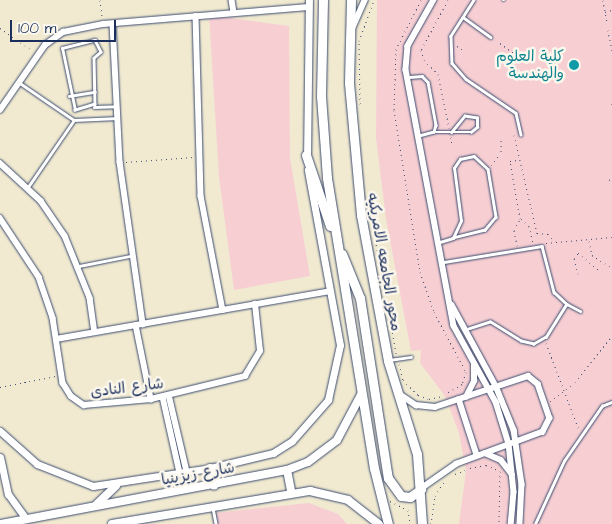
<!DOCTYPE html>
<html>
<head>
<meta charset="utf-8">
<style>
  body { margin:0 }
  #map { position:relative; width:612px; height:524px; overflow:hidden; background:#f1ead1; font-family:"Architects Daughter","Playpen Sans Arabic",sans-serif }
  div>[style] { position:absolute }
  .built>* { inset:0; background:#f7cfd3 }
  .path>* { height:1px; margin-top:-0.5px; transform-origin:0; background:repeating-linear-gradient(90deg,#3b4b6f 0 1px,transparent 0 5px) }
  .roads { filter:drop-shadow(0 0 1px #3b4b6f) drop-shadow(0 0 1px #3b4b6f) }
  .service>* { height:2.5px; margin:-1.25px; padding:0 1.25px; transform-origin:1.25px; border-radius:1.25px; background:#fff }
  .minor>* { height:5.5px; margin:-2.75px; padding:0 2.75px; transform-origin:2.75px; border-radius:2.75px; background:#fff }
  .tertiary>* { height:7px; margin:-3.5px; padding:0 3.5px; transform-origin:3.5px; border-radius:3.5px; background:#fff }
  .secondary>* { height:8px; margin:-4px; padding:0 4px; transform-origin:4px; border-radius:4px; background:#fff }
  .primary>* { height:9px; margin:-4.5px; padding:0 4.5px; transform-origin:4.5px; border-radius:4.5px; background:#fff }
  .dots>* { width:14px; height:14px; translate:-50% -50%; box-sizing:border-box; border:2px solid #fbf7ec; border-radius:50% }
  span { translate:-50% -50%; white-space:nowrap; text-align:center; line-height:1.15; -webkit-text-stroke:5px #fbf7ec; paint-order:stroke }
  .culture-label { font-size:15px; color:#0d838f }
  .right { translate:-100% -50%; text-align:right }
  .street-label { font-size:15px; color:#1b2f5e }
  .scale { position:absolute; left:10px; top:20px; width:106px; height:22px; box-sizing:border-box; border:2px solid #1b2f5e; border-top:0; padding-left:6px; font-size:15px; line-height:18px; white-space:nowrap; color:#1b2f5e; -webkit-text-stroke:4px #fbf7ec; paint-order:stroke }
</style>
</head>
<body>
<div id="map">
  <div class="built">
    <div style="clip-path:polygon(377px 0,612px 0,612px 524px,459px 524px,466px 471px,459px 433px,445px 396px,420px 363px,421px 350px,411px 351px,386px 219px,376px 138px)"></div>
    <div style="clip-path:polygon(209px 15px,289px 26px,290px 158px,310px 276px,234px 290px,219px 177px)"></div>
    <div style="clip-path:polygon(309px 503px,338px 514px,347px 524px,218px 524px,214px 513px)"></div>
  </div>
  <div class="path">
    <div style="left:100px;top:0;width:17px;rotate:83deg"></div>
    <div style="left:421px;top:0;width:55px;rotate:117deg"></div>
    <div style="left:396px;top:49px;width:61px;rotate:91.9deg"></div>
    <div style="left:394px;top:110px;width:164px;rotate:80.9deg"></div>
    <div style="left:420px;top:272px;width:42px;rotate:70.7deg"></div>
    <div style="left:434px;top:312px;width:68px;rotate:61.9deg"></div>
    <div style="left:466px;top:372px;width:13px;rotate:108deg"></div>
    <div style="left:462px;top:384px;width:17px;rotate:149deg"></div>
    <div style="left:448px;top:0;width:57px;rotate:118.4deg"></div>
    <div style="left:421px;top:50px;width:10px;rotate:73deg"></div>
    <div style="left:424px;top:60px;width:20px;rotate:45deg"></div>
    <div style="left:438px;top:74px;width:55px;rotate:78.5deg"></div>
    <div style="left:603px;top:0;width:22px;rotate:80deg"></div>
    <div style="left:605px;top:12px;width:7px;rotate:-16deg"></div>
    <div style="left:0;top:28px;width:39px;rotate:35deg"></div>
    <div style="left:608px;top:30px;width:21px;rotate:79deg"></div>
    <div style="left:500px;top:43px;width:24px;rotate:36deg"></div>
    <div style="left:457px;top:46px;width:6px;rotate:31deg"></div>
    <div style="left:612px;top:103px;width:2px;rotate:90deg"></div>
    <div style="left:360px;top:104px;width:63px;rotate:-90.9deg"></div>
    <div style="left:359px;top:41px;width:44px;rotate:-69.9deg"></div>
    <div style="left:514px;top:135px;width:101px;rotate:76.8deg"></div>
    <div style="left:537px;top:233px;width:11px;rotate:5deg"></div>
    <div style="left:548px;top:234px;width:10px;rotate:45deg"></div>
    <div style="left:451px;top:137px;width:9px;rotate:84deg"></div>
    <div style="left:501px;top:152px;width:14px;rotate:-90deg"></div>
    <div style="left:126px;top:162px;width:68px;rotate:-4.2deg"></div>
    <div style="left:491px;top:165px;width:11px;rotate:-52deg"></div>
    <div style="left:609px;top:180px;width:3px;rotate:-18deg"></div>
    <div style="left:368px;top:200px;width:156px;rotate:79.6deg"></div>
    <div style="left:521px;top:219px;width:11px;rotate:41deg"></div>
    <div style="left:529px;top:226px;width:17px;rotate:77deg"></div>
    <div style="left:589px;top:241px;width:14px;rotate:78deg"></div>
    <div style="left:592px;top:255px;width:24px;rotate:33deg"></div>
    <div style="left:546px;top:243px;width:66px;rotate:-5.2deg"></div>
    <div style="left:517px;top:246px;width:16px;rotate:-101deg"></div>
    <div style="left:514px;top:230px;width:13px;rotate:-61deg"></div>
    <div style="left:520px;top:219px;width:59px;rotate:-99.8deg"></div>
    <div style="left:510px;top:161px;width:8px;rotate:-7deg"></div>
    <div style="left:578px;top:274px;width:16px;rotate:-104deg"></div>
    <div style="left:574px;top:258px;width:6px;rotate:-51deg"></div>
    <div style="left:578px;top:253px;width:27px;rotate:39deg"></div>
    <div style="left:546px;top:343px;width:93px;rotate:69.2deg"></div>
    <div style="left:399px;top:364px;width:16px;rotate:76deg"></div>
    <div style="left:403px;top:380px;width:21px;rotate:45deg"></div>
    <div style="left:418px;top:395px;width:12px;rotate:20deg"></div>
    <div style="left:429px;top:399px;width:14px;rotate:-12deg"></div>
    <div style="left:575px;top:382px;width:59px;rotate:-51.2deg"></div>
    <div style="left:0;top:387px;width:57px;rotate:-11.1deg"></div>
    <div style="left:550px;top:401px;width:26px;rotate:-37deg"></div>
    <div style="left:470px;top:468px;width:16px;rotate:-11deg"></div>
    <div style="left:486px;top:465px;width:15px;rotate:23deg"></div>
    <div style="left:500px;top:471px;width:53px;rotate:91.1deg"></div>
    <div style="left:455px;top:474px;width:12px;rotate:-20deg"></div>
    <div style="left:390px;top:501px;width:20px;rotate:27deg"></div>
    <div style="left:408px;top:510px;width:14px;rotate:82deg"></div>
    <div style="left:431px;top:524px;width:28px;rotate:-82deg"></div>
    <div style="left:435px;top:496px;width:19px;rotate:-58deg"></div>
  </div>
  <div class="roads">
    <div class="service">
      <div style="left:474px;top:0;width:43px;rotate:122.6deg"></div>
      <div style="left:451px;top:36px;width:27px;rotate:88deg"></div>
      <div style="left:452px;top:63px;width:21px;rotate:49deg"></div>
      <div style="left:466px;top:79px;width:60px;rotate:34.2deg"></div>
      <div style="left:516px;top:113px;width:22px;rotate:77deg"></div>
      <div style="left:503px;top:0;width:1px"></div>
      <div style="left:463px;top:17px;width:34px;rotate:36deg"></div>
      <div style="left:95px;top:40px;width:13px;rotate:63deg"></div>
      <div style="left:101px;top:52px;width:9px;rotate:139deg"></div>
      <div style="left:94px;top:58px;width:46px;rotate:88.8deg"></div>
      <div style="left:95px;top:104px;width:21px;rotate:163deg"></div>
      <div style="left:75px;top:110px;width:63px;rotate:-101.8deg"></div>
      <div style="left:62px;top:48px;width:34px;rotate:-14deg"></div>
      <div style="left:409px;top:77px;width:13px;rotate:-4deg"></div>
      <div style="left:422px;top:76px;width:8px;rotate:45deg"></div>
      <div style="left:428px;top:82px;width:44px;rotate:79.5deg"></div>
      <div style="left:436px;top:125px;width:7px;rotate:106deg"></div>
      <div style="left:434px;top:132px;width:16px;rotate:165deg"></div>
      <div style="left:20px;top:83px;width:65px;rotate:34.4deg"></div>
      <div style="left:74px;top:120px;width:44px;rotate:-2.6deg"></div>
      <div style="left:69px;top:96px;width:26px;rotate:-9deg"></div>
      <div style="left:94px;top:107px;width:23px;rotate:-2deg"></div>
      <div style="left:436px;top:132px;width:35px"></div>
      <div style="left:471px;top:132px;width:8px;rotate:-40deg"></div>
      <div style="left:477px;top:127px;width:9px;rotate:-90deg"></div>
      <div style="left:477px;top:118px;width:12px;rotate:-171deg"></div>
      <div style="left:465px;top:116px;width:21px;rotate:129deg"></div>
      <div style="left:474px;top:156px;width:19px;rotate:43deg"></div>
      <div style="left:488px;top:169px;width:49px;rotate:80.5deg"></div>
      <div style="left:496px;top:217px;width:17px;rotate:130deg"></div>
      <div style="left:485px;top:230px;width:33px;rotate:166deg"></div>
      <div style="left:453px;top:238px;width:19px;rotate:-65deg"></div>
      <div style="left:461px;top:221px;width:53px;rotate:-97.5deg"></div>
      <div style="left:454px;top:168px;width:11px;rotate:-56deg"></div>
      <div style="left:460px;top:159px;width:14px;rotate:-12deg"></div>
      <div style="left:28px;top:187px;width:81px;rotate:-55.5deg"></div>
      <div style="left:440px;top:242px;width:14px;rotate:-17deg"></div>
      <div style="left:444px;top:262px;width:99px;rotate:-9.3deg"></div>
      <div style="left:542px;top:246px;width:48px;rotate:75.4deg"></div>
      <div style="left:554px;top:292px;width:18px;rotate:43deg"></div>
      <div style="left:567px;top:304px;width:39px;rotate:122deg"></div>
      <div style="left:546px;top:337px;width:14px;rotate:150deg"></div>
      <div style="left:534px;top:344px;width:13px;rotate:-167deg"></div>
      <div style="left:521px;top:341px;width:36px;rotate:-148deg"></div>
      <div style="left:490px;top:322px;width:25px;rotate:162deg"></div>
      <div style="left:79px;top:266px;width:52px;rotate:-11.1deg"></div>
      <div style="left:567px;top:304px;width:15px;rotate:28deg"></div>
      <div style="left:389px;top:360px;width:22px;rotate:-8deg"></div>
      <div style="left:213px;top:508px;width:16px;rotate:79deg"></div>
      <div style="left:535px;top:524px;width:69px;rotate:-65.3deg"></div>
      <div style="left:564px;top:461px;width:67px;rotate:-55.4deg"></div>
      <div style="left:602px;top:406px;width:11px;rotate:-22deg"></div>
    </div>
    <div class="minor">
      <div style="left:232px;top:0;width:13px;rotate:81deg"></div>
      <div style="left:434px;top:0;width:53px;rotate:119.5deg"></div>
      <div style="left:408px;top:46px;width:24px;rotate:95deg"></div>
      <div style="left:406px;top:70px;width:260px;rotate:79.4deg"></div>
      <div style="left:454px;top:326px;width:87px;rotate:61.1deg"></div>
      <div style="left:496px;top:402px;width:44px;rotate:72.8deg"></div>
      <div style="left:509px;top:444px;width:48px;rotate:84.1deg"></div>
      <div style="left:514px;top:492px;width:32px;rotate:95deg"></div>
      <div style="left:196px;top:16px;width:180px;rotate:88.4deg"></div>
      <div style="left:201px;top:196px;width:116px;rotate:79.1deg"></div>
      <div style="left:113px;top:24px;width:138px;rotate:87.1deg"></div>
      <div style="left:120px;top:162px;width:164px;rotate:81.9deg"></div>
      <div style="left:351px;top:31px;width:34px;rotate:-66deg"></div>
      <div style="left:0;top:110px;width:79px;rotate:-55.3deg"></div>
      <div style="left:45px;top:45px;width:22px;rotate:-36deg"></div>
      <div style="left:63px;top:32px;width:41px;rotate:-11.3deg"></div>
      <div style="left:103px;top:24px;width:206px;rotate:-4.7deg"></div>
      <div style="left:0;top:163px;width:56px;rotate:42.8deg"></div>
      <div style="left:41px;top:201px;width:42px;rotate:55.6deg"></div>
      <div style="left:65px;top:236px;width:67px;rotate:68deg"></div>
      <div style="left:90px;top:298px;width:34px;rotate:82deg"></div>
      <div style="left:0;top:218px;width:71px;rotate:56.5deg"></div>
      <div style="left:39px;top:277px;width:43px;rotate:71.1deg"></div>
      <div style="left:53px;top:318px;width:66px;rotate:81.3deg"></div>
      <div style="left:63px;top:383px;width:15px;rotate:58deg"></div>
      <div style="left:71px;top:396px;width:16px;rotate:35deg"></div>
      <div style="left:84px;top:405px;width:67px;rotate:-5.1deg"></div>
      <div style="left:151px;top:399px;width:97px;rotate:-13.7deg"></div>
      <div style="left:245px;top:376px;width:29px;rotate:-59deg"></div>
      <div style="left:260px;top:351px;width:47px;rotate:-96.1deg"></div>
      <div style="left:452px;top:305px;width:92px;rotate:61.5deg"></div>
      <div style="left:496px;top:386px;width:48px;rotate:67.8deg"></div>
      <div style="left:514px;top:430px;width:55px;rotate:81.6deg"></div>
      <div style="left:522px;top:484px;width:40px;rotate:92.9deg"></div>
      <div style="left:136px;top:325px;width:76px;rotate:78.5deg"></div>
      <div style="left:56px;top:339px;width:278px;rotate:-9.9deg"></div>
      <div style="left:398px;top:393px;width:22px;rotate:34deg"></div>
      <div style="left:416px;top:405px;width:19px;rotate:6deg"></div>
      <div style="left:435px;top:407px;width:98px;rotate:-18.4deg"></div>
      <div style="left:528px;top:376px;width:13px;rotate:39deg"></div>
      <div style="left:538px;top:384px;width:36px;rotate:71deg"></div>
      <div style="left:550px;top:418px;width:16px;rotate:117deg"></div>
      <div style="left:543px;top:432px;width:92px;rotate:159.6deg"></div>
      <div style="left:457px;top:464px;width:44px;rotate:145.2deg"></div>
      <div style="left:169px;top:395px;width:79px;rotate:76.8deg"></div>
      <div style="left:163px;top:397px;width:78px;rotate:77.4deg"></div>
      <div style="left:466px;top:397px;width:18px;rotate:-63deg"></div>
      <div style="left:474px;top:381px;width:15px;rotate:-90deg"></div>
      <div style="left:459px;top:399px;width:59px;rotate:72.2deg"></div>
      <div style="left:485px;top:453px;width:17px;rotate:24deg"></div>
      <div style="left:501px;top:460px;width:18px;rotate:52deg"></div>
    </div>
    <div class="tertiary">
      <div style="left:307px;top:160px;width:160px;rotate:-89.3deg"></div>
      <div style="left:0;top:431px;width:50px;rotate:41.7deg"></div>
      <div style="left:37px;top:464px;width:60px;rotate:21.4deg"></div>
      <div style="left:93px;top:486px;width:118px;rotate:-8.7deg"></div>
      <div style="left:210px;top:468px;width:65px;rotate:-13.4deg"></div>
      <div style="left:273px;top:453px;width:22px;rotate:-32deg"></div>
      <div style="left:292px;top:441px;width:55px;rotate:-48.7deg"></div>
      <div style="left:328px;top:400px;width:56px;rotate:-77.7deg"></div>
      <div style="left:340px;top:345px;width:178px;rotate:-100.4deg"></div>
      <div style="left:0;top:457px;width:38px;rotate:78deg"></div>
      <div style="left:8px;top:494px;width:31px;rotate:54deg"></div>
    </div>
    <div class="secondary">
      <div style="left:210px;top:468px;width:18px;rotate:77deg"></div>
      <div style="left:287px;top:470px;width:21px;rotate:79deg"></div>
      <div style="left:96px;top:505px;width:28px;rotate:-44deg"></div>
      <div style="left:1px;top:524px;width:291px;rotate:-10.7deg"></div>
      <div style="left:287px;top:470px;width:22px;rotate:-21deg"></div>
      <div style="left:308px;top:462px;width:36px;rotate:-37deg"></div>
      <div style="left:337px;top:440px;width:53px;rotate:-62deg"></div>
      <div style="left:112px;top:524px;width:201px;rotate:-9.5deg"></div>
      <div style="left:310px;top:491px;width:39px;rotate:13deg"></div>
      <div style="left:348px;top:500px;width:39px;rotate:38deg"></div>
    </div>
    <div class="primary">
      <div style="left:323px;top:0;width:96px;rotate:91.2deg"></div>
      <div style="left:321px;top:96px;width:82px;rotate:85.8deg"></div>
      <div style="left:327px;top:178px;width:294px;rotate:80.8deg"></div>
      <div style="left:374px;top:468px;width:58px;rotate:76deg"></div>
      <div style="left:351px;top:0;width:83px;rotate:91.4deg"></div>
      <div style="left:349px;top:83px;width:133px;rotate:84.8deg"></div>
      <div style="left:361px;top:215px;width:148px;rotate:79.5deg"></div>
      <div style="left:388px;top:361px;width:97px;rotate:72.7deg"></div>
      <div style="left:417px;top:454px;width:70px;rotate:85.9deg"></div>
      <div style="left:306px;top:155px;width:75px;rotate:71.3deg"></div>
      <div style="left:342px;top:254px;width:48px;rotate:67.8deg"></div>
      <div style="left:360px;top:298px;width:182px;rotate:81.2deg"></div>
      <div style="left:388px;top:478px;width:22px;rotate:54deg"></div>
      <div style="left:401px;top:496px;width:9px;rotate:6deg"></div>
      <div style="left:410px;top:497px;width:14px;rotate:-36deg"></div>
    </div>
  </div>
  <div class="dots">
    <div style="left:574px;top:65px;background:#0f9aa8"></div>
  </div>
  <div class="culture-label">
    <span class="right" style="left:564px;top:65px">كلية العلوم<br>والهندسة</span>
  </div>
  <div class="street-label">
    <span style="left:384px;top:262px;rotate:80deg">محور الجامعه الامريكيه</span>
    <span style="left:127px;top:388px;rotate:-7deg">شارع النادى</span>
    <span style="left:198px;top:474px;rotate:-10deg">شارع زيزينيا</span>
  </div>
  <div class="scale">100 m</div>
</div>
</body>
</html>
